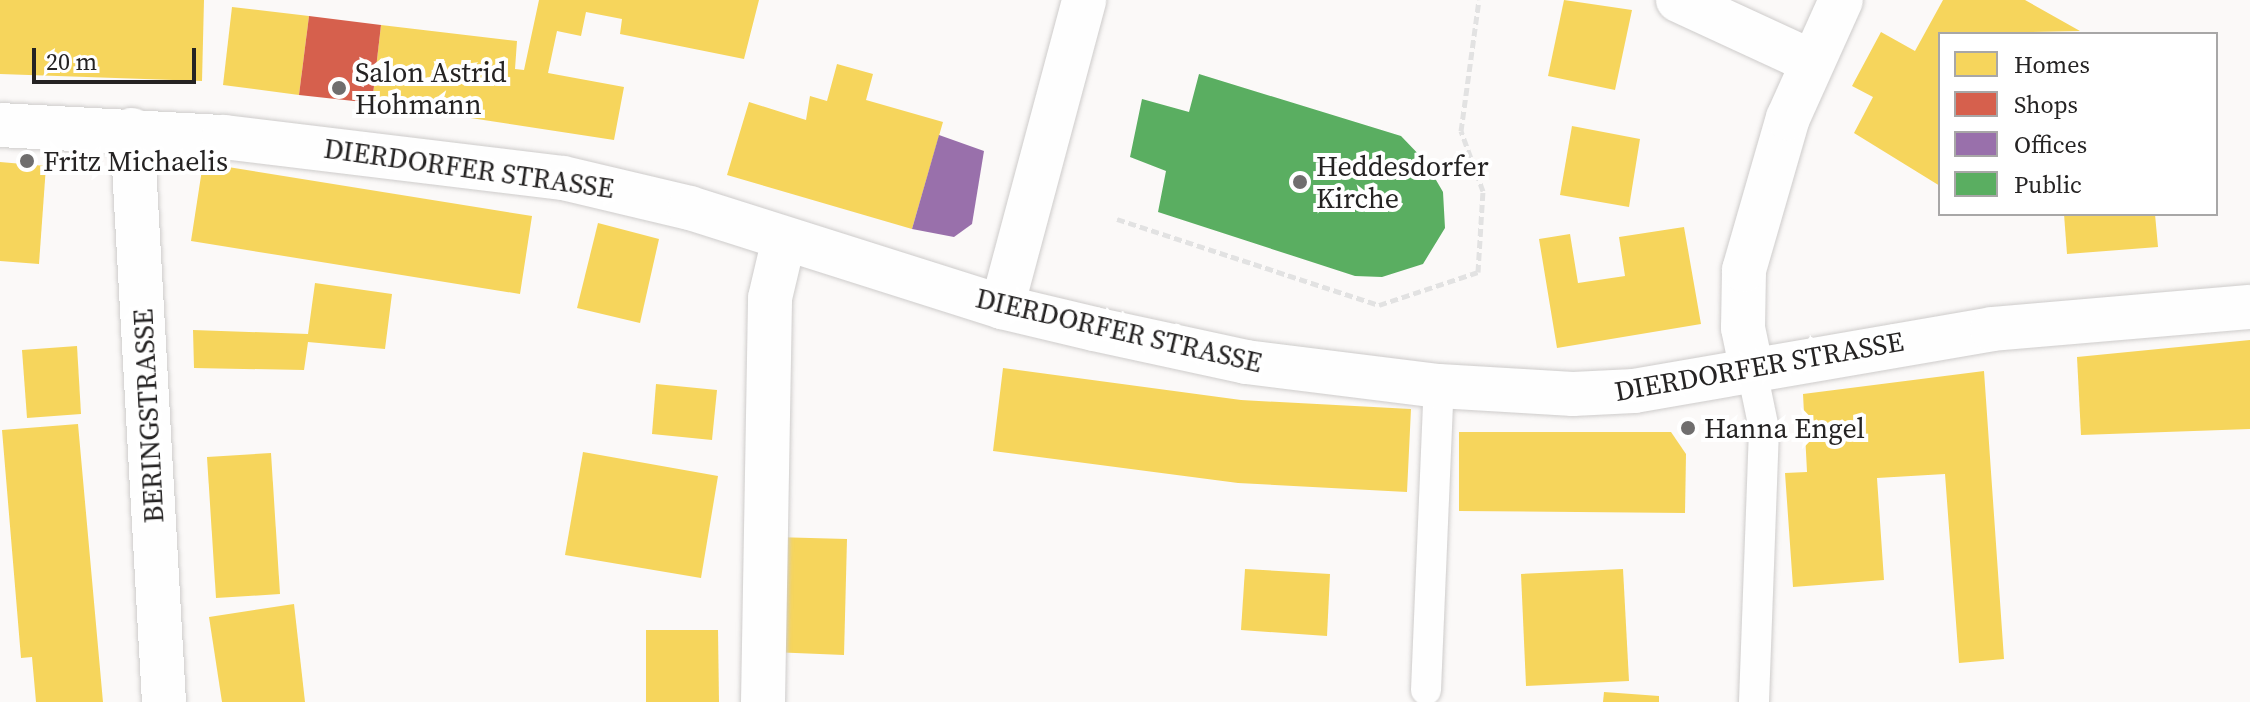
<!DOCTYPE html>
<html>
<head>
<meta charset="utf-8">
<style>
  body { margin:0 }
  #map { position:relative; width:2250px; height:702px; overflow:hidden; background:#fbf9f8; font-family:"Source Serif 4",serif }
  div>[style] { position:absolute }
  .homes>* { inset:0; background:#f6d55c }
  .shops>* { inset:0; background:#d6604d }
  .offices>* { inset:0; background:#9970ab }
  .public>* { inset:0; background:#5aae61 }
  .path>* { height:5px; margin-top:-2.5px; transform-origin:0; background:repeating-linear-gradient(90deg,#e2e2e2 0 8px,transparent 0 12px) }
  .roads { filter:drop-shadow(0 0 2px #cecccb) drop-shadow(0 0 2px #cecccb) }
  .lane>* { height:30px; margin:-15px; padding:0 15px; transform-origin:15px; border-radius:15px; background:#fefefe }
  .street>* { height:44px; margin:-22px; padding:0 22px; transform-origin:22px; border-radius:22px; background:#fefefe }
  .secondary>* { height:44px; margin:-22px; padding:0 22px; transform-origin:22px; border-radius:22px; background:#fefefe }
  .dots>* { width:22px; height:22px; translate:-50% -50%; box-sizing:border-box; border:4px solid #fff; border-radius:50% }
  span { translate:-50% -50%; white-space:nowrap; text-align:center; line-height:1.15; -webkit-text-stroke:8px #fff; paint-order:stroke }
  .poi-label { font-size:28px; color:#252323 }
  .left { translate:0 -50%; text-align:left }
  .street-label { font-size:28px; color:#252323 }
  .legend { position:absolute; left:1938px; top:32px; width:280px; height:184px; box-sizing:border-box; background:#fff; border:2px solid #a8a7a7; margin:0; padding:10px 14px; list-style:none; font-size:24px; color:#252323 }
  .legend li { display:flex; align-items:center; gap:16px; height:40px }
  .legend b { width:40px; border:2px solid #a8a7a7 }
  .scale { position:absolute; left:32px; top:48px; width:164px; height:36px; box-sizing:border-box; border:4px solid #252323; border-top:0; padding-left:10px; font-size:24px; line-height:28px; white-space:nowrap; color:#252323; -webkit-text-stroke:6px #fff; paint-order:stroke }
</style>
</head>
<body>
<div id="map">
  <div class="homes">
    <div style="clip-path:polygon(0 0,204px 0,202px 81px,0 74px)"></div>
    <div style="clip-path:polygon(539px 0,759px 0,744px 59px,620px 34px,622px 19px,586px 12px,581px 36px,557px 31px,548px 73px,624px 87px,614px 140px,372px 103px,381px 25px,517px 41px,515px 69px,524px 70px)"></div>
    <div style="clip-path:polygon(1564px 0,1632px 10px,1615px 90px,1548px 76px)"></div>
    <div style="clip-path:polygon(1943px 0,2025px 0,2080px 31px,1940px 34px,1940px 186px,1854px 133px,1873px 97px,1852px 86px,1881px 32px,1915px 51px)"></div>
    <div style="clip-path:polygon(232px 7px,309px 16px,299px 95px,223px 85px)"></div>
    <div style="clip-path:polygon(837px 64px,873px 74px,866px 100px,943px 122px,912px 229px,727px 175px,749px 102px,806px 120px,810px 96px,827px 101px)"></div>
    <div style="clip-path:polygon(1572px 126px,1640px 139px,1629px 207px,1560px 195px)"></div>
    <div style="clip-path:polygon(0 162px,46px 166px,39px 264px,0 261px)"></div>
    <div style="clip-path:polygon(203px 163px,532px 216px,520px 294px,191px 241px)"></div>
    <div style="clip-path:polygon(2064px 214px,2155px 214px,2158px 247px,2067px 254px)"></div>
    <div style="clip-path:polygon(598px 223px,659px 239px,640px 323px,577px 308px)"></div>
    <div style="clip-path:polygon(1684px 227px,1701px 324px,1557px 348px,1539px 239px,1570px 234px,1578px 283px,1625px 276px,1619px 237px)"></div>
    <div style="clip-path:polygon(315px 283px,392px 294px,385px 349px,308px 342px,304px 370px,194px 368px,193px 330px,308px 334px)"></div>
    <div style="clip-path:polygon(2250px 340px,2250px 429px,2081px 435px,2077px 357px)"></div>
    <div style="clip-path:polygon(77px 346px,81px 414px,27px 418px,22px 350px)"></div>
    <div style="clip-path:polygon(1003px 368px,1241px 400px,1411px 409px,1407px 492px,1238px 483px,993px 451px)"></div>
    <div style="clip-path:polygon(1984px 371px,2004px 659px,1959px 663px,1945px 474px,1877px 478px,1884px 580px,1793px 587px,1785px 473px,1807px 472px,1803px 394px)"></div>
    <div style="clip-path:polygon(656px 384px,717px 390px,712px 440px,652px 434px)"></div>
    <div style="clip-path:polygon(78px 424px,103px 702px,36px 702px,32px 657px,21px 658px,2px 430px)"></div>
    <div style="clip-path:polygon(1459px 432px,1671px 432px,1686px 454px,1685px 513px,1459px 511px)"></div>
    <div style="clip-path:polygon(583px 452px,718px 476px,701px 578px,565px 555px)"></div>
    <div style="clip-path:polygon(271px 453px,280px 594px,216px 598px,207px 457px)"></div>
    <div style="clip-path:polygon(774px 537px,847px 539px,844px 655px,771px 652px)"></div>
    <div style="clip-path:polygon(1245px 569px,1330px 574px,1327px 636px,1241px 630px)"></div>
    <div style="clip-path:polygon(1623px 569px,1629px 681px,1526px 686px,1521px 574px)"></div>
    <div style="clip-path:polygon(294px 604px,305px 702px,222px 702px,209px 617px)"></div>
    <div style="clip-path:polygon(646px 630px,718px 630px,719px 702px,646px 702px)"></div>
    <div style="clip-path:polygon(1604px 692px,1659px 696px,1659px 702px,1603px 702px)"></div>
  </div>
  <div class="shops">
    <div style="clip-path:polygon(309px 16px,381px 25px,372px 103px,299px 95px)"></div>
  </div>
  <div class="offices">
    <div style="clip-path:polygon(939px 135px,984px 151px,972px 224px,954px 237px,912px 229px)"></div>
  </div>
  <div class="public">
    <div style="clip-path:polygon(1199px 74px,1401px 136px,1425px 161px,1443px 192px,1445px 228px,1423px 264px,1382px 277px,1355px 276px,1158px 212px,1166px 171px,1130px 157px,1142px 99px,1189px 112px)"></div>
  </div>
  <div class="path">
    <div style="left:1117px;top:219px;width:276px;rotate:18.2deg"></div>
    <div style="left:1379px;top:305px;width:104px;rotate:-18.4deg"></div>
    <div style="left:1478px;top:272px;width:81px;rotate:-86.5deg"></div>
    <div style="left:1483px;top:191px;width:64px;rotate:-110.1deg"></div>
    <div style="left:1461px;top:131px;width:132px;rotate:-82.2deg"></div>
  </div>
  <div class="roads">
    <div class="lane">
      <div style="left:1752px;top:371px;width:59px;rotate:78.3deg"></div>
      <div style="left:1764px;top:429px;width:273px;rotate:92.1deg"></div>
      <div style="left:1426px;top:690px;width:304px;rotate:-87.6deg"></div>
    </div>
    <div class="street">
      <div style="left:1678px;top:0;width:148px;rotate:24.8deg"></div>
      <div style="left:132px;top:130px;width:573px;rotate:86.8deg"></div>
      <div style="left:1002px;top:307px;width:318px;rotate:-75deg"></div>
      <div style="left:1752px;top:371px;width:44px;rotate:-101.8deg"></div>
      <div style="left:1743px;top:328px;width:58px;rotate:-89deg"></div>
      <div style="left:1744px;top:270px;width:158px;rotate:-73.9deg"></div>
      <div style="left:1788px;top:118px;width:129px;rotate:-65.8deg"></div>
      <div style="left:763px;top:702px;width:404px;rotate:-89deg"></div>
      <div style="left:770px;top:298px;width:61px;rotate:-76.7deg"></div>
    </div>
    <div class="secondary">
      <div style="left:0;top:125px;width:224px;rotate:3.1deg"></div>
      <div style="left:224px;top:137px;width:341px;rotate:6.9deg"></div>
      <div style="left:563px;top:178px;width:130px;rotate:13.3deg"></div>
      <div style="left:690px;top:208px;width:327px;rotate:17.6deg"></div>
      <div style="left:1002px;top:307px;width:95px;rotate:13.4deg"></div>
      <div style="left:1094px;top:329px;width:156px;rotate:12.2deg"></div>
      <div style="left:1246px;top:362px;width:194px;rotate:7.1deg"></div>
      <div style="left:1439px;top:386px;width:134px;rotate:3.4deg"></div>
      <div style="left:1573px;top:394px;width:61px;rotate:-2.8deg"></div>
      <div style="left:1634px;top:391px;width:363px;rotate:-9.8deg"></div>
      <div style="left:1992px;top:329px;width:259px;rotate:-4.9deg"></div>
    </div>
  </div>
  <div class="dots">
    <div style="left:339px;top:88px;background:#706e6e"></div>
    <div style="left:27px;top:161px;background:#706e6e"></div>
    <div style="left:1300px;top:182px;background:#706e6e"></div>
    <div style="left:1688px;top:428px;background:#706e6e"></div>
  </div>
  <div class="poi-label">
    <span class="left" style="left:355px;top:88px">Salon Astrid<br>Hohmann</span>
    <span class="left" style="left:43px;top:161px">Fritz Michaelis</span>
    <span class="left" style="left:1316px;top:182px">Heddesdorfer<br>Kirche</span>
    <span class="left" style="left:1704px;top:428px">Hanna Engel</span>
  </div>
  <div class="street-label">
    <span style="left:469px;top:168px;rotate:8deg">DIERDORFER STRASSE</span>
    <span style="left:1119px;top:330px;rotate:13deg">DIERDORFER STRASSE</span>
    <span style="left:1759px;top:366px;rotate:-10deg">DIERDORFER STRASSE</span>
    <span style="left:148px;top:416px;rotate:-93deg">BERINGSTRASSE</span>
  </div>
  <ul class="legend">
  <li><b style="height:22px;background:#f6d55c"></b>Homes</li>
  <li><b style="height:22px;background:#d6604d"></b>Shops</li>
  <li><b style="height:22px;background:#9970ab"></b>Offices</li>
  <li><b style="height:22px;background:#5aae61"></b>Public</li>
  </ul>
  <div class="scale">20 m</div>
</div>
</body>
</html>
